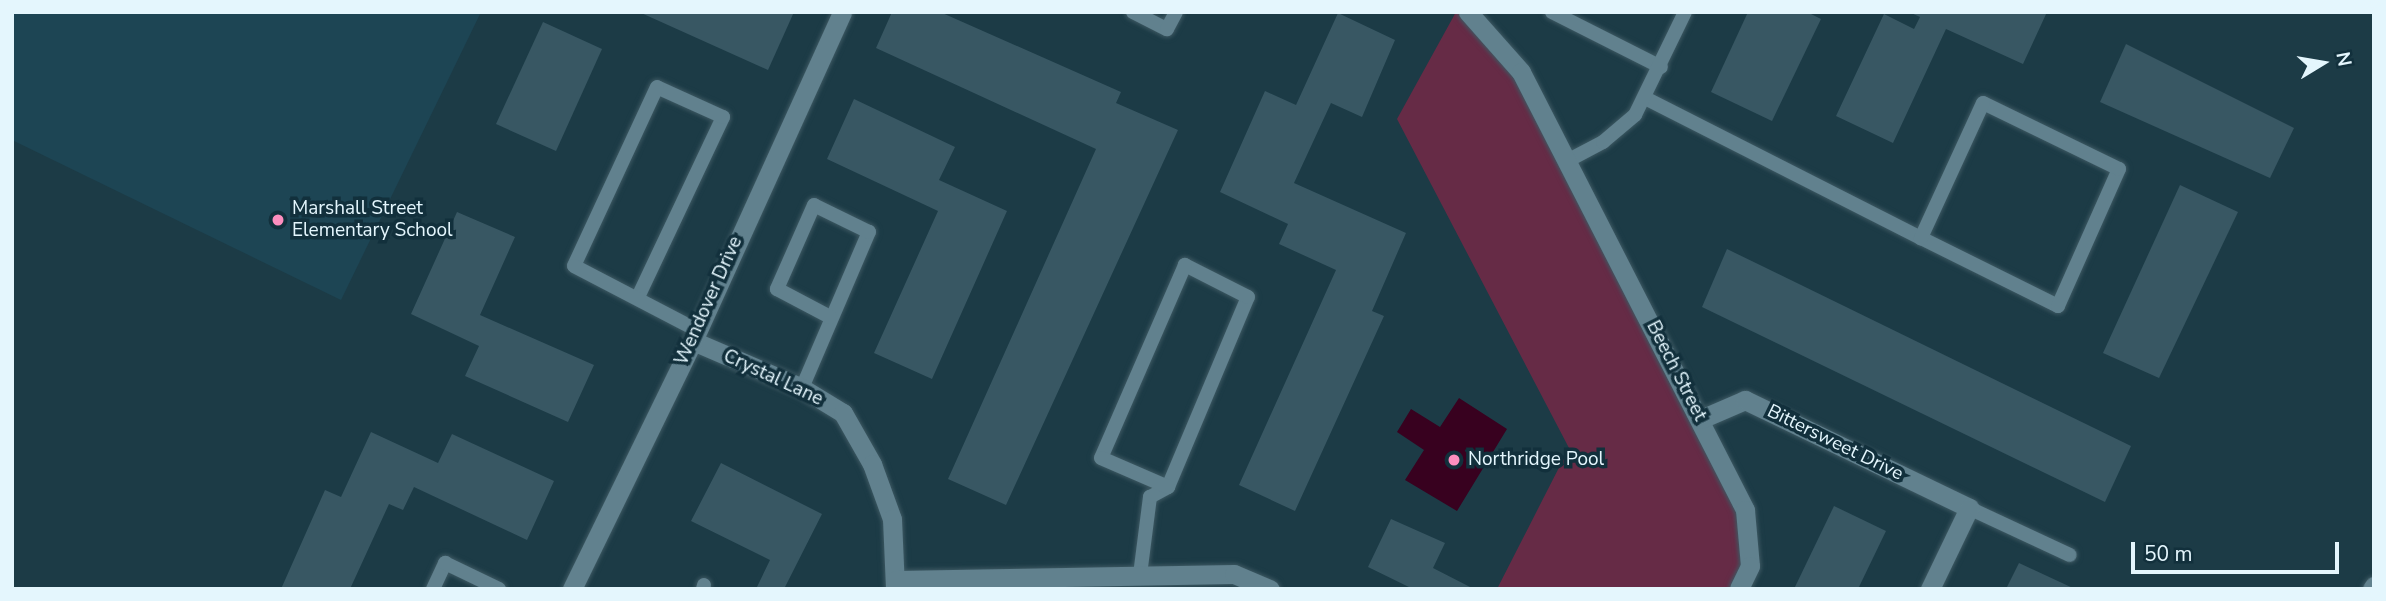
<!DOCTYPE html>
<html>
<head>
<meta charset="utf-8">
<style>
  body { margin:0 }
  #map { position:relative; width:2386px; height:601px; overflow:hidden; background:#1c3b46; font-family:"Nunito Sans",sans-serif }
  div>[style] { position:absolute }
  .built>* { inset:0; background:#1d4554 }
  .green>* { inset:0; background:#662b46 }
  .water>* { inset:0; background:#38011f }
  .building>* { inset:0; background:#385763 }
  .roads { filter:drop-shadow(0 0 2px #3d5862) drop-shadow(0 0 2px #3d5862) }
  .service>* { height:14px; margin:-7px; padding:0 7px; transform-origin:7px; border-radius:7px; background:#61818e }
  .minor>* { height:19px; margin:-9.5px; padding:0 9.5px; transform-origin:9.5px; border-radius:9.5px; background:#61818e }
  .dots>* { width:19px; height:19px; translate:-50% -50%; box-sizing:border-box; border:4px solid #12303c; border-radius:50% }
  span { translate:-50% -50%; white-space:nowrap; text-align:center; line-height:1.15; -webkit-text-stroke:7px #12303c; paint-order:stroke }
  .poi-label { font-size:19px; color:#e4f6fd }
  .left { translate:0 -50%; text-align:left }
  .street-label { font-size:19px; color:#e4f6fd }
  .frame { position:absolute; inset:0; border:14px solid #e4f6fd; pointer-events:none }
  .north { position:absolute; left:2288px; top:28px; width:70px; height:70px; -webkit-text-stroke:5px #12303c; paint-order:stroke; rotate:79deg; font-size:19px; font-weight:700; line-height:28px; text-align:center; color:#e4f6fd }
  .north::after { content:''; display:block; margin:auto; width:24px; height:32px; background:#e4f6fd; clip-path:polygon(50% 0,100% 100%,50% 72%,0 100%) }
  .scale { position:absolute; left:2131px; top:542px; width:208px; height:32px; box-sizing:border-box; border:4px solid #e4f6fd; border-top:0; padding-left:9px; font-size:21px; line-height:24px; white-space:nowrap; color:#e4f6fd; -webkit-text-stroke:5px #12303c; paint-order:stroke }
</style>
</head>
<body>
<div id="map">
  <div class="built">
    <div style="clip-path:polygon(12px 12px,481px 12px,341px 300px,12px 140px)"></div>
  </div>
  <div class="green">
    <div style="clip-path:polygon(1456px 12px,1468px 12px,1521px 72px,1745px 510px,1739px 589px,1497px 589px,1569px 448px,1397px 119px)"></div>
  </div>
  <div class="water">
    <div style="clip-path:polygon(1459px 398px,1507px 429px,1457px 511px,1405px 480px,1424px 450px,1397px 432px,1411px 409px,1440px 427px)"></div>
  </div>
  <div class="building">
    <div style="clip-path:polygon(639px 12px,794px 12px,768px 70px)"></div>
    <div style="clip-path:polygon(892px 12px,940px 12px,1121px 92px,1116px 103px,1178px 130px,1006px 505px,948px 479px,1096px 149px,876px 48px)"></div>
    <div style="clip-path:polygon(1748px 12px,1807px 12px,1821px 19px,1772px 121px,1711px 92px)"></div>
    <div style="clip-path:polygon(1909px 12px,2047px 12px,2023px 64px,1946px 29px,1893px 143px,1836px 116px,1884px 14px,1914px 29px,1920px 17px)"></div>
    <div style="clip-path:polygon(1338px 13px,1395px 40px,1362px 117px,1331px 103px,1294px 183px,1406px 233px,1372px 311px,1384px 316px,1295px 511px,1239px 485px,1336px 270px,1279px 244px,1288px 224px,1220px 192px,1265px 91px,1296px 105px)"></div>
    <div style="clip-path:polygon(543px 22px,602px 49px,556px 151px,496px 124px)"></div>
    <div style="clip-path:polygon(2126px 44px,2294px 128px,2270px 178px,2100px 102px)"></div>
    <div style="clip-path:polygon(854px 99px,955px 147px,939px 180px,1007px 211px,932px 379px,874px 353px,938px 211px,827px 159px)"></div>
    <div style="clip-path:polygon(2180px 185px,2238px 212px,2159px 378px,2103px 353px)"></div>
    <div style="clip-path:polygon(457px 212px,515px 237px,480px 315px,594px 365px,568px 422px,465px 376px,479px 346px,411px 314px)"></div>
    <div style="clip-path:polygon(1727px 249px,2131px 446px,2105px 502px,1702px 307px)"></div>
    <div style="clip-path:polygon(371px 432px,438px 463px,452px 434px,554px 481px,527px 540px,414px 487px,403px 510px,389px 504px,350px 589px,281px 589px,325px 490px,341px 497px)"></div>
    <div style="clip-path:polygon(721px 463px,822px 514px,784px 589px,756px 589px,770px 560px,691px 521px)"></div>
    <div style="clip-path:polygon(1834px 506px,1886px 531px,1858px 589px,1794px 589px)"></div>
    <div style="clip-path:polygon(1391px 519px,1445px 543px,1433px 568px,1474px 589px,1413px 589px,1368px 567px)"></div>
    <div style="clip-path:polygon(2019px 563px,2075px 589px,2006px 589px)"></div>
  </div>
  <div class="roads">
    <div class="service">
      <div style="left:1133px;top:12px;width:38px;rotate:27deg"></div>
      <div style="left:1167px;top:29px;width:19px;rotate:-62deg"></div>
      <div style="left:1552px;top:12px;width:122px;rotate:26.8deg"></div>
      <div style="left:1647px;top:99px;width:307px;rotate:26.9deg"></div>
      <div style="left:1921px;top:238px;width:153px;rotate:26.4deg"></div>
      <div style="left:2058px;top:306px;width:150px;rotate:-66deg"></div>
      <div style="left:2119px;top:169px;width:151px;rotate:-154.1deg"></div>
      <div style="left:1983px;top:103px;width:149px;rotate:114.7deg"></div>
      <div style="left:1567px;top:161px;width:41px;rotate:-27.8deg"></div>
      <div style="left:1603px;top:142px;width:42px;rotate:-40.2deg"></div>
      <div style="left:1635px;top:115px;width:114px;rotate:-64.1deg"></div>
      <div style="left:638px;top:297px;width:199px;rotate:-64.7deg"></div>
      <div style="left:723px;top:117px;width:72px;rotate:-155.6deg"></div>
      <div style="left:657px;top:87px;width:197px;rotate:114.9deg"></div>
      <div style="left:574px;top:266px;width:139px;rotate:27.5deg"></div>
      <div style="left:802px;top:388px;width:170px;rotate:-66.8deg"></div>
      <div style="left:869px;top:232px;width:61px;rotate:-153.9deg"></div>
      <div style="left:814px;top:205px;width:92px;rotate:113.8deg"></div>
      <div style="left:777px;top:289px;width:60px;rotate:27.8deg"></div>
      <div style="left:1969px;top:508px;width:111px;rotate:25deg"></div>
      <div style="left:1140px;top:575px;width:79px;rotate:-82.7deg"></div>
      <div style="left:1150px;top:497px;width:21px;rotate:-29deg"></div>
      <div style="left:1168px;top:487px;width:206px;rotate:-67.2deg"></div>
      <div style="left:1248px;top:297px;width:71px;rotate:-153.1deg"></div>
      <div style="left:1185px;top:265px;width:210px;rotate:113.5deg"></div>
      <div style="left:1101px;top:458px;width:73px;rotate:23.4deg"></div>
      <div style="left:433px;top:589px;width:29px;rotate:-65deg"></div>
      <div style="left:445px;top:563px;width:60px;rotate:25.7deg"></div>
      <div style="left:703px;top:589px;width:4px;rotate:-76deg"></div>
    </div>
    <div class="minor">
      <div style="left:1468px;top:12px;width:80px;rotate:48.5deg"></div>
      <div style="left:1521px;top:72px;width:492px;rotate:62.9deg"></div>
      <div style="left:1745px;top:510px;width:56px;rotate:84.9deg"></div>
      <div style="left:1750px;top:566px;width:25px;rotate:116deg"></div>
      <div style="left:693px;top:341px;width:119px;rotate:23.3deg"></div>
      <div style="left:802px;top:388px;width:48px;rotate:31.4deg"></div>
      <div style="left:843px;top:413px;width:59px;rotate:60.4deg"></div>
      <div style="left:872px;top:464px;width:59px;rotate:70deg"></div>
      <div style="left:892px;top:519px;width:70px;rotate:87.5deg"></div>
      <div style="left:1701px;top:419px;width:48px;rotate:-23.4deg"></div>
      <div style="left:1745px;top:400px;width:249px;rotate:25.7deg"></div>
      <div style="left:1969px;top:508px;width:90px;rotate:115.7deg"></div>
      <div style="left:896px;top:580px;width:338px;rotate:-1deg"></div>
      <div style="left:1234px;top:574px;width:39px;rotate:23deg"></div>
      <div style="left:572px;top:589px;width:276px;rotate:-64deg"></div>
      <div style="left:693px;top:341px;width:361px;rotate:-65.6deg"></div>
      <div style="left:2372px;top:589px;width:4px;rotate:-56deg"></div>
    </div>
  </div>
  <div class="dots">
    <div style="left:278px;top:220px;background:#fd8ebf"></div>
    <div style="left:1454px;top:460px;background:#fd8ebf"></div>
  </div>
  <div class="poi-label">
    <span class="left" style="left:292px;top:220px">Marshall Street<br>Elementary School</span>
    <span class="left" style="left:1468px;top:460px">Northridge Pool</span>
  </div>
  <div class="street-label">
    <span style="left:709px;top:301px;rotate:-66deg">Wendover Drive</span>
    <span style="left:1676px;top:371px;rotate:63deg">Beech Street</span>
    <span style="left:773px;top:378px;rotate:25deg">Crystal Lane</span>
    <span style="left:1835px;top:443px;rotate:26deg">Bittersweet Drive</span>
  </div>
  <div class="frame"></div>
  <div class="north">N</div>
  <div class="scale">50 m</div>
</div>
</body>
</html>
